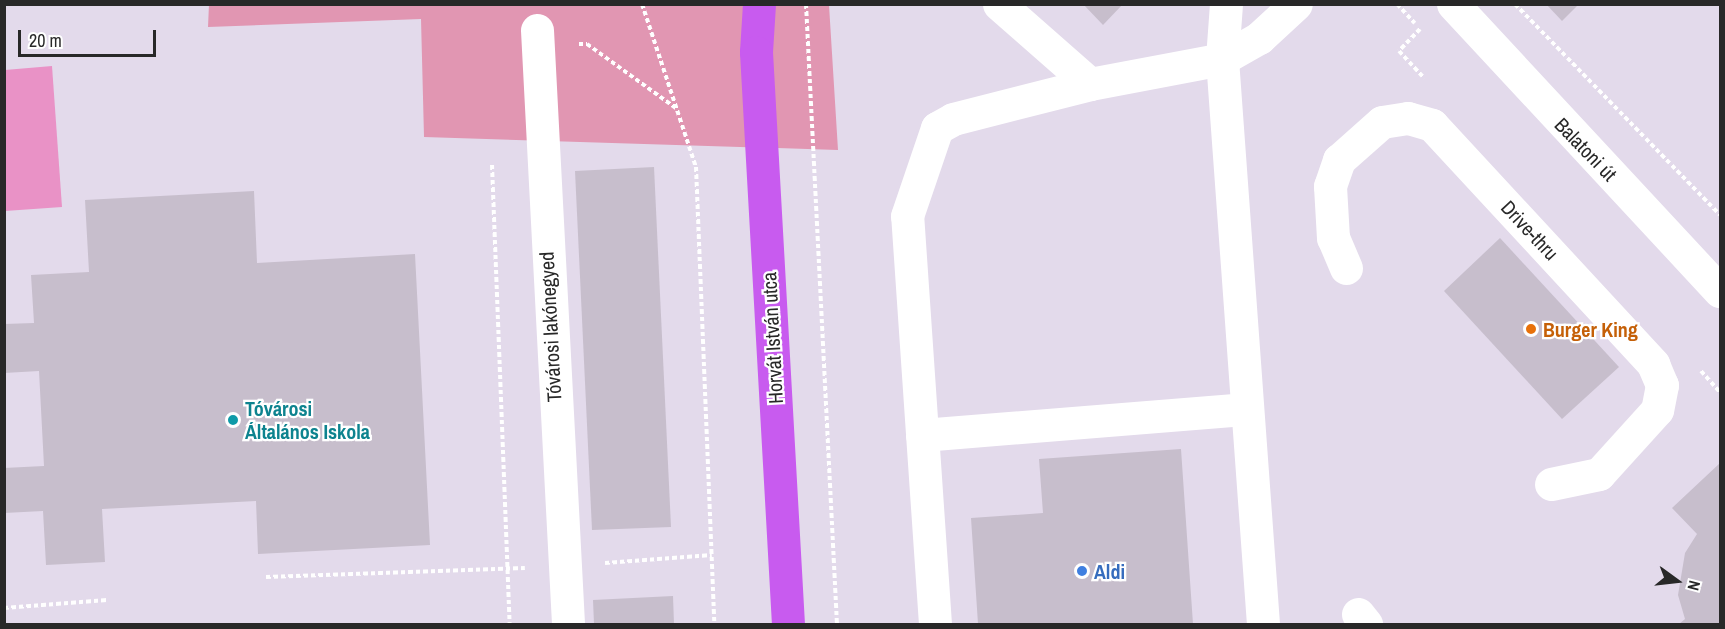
<!DOCTYPE html>
<html>
<head>
<meta charset="utf-8">
<style>
  body { margin:0 }
  #map { position:relative; width:1725px; height:629px; overflow:hidden; background:#e3daeb; font-family:"Archivo Narrow",sans-serif }
  div>[style] { position:absolute }
  .green>* { inset:0; background:#e196b2 }
  .pitch>* { inset:0; background:#e992c6 }
  .building>* { inset:0; background:#c7becc }
  .path>* { height:4px; margin-top:-2px; transform-origin:0; background:repeating-linear-gradient(90deg,#fff 0 4.5px,transparent 0 7.5px) }
  .minor>* { height:33px; margin:-16.5px; padding:0 16.5px; transform-origin:16.5px; border-radius:16.5px; background:#fff }
  .major>* { height:33px; margin:-16.5px; padding:0 16.5px; transform-origin:16.5px; border-radius:16.5px; background:#c85bef }
  .dots>* { width:16px; height:16px; translate:-50% -50%; box-sizing:border-box; border:3px solid #fff; border-radius:50% }
  span { translate:-50% -50%; white-space:nowrap; text-align:center; line-height:1.15; -webkit-text-stroke:4.5px #fff; paint-order:stroke }
  .street-label { font-size:20px; color:#282828 }
  .food-label { font-size:20px; color:#c56008; font-weight:700 }
  .left { translate:0 -50%; text-align:left }
  .culture-label { font-size:20px; color:#0d838f; font-weight:700 }
  .shop-label { font-size:20px; color:#366cbe; font-weight:700 }
  .frame { position:absolute; inset:0; border:6px solid #282828; pointer-events:none }
  .north { position:absolute; left:1647px; top:551px; width:60px; height:60px; -webkit-text-stroke:4px #fff; paint-order:stroke; rotate:105deg; font-size:16px; font-weight:700; line-height:24px; text-align:center; color:#282828 }
  .north::after { content:''; display:block; margin:auto; width:21px; height:27px; background:#282828; clip-path:polygon(50% 0,100% 100%,50% 72%,0 100%) }
  .scale { position:absolute; left:18px; top:30px; width:138px; height:27px; box-sizing:border-box; border:3px solid #282828; border-top:0; padding-left:8px; font-size:18px; line-height:21px; white-space:nowrap; color:#282828; -webkit-text-stroke:4px #fff; paint-order:stroke }
</style>
</head>
<body>
<div id="map">
  <div class="green">
    <div style="clip-path:polygon(209px 4px,829px 5px,838px 150px,424px 137px,421px 19px,208px 27px)"></div>
  </div>
  <div class="pitch">
    <div style="clip-path:polygon(52px 66px,62px 207px,5px 211px,5px 70px)"></div>
  </div>
  <div class="building">
    <div style="clip-path:polygon(1083px 4px,1123px 4px,1103px 25px)"></div>
    <div style="clip-path:polygon(1546px 4px,1579px 4px,1562px 21px)"></div>
    <div style="clip-path:polygon(654px 167px,671px 527px,592px 530px,575px 171px)"></div>
    <div style="clip-path:polygon(254px 191px,257px 263px,415px 254px,430px 545px,258px 554px,256px 501px,102px 509px,105px 562px,46px 565px,43px 511px,4px 513px,4px 468px,44px 466px,39px 371px,4px 373px,4px 324px,34px 323px,31px 275px,89px 272px,85px 200px)"></div>
    <div style="clip-path:polygon(1500px 238px,1619px 367px,1562px 419px,1444px 291px)"></div>
    <div style="clip-path:polygon(1181px 449px,1193px 624px,978px 624px,971px 518px,1043px 513px,1039px 459px)"></div>
    <div style="clip-path:polygon(1720px 463px,1720px 624px,1679px 624px,1685px 619px,1678px 595px,1685px 553px,1697px 534px,1672px 508px)"></div>
    <div style="clip-path:polygon(673px 596px,674px 624px,594px 624px,593px 600px)"></div>
  </div>
  <div class="path">
    <div style="left:642px;top:4px;width:172px;rotate:71.7deg"></div>
    <div style="left:696px;top:167px;width:457px;rotate:87.7deg"></div>
    <div style="left:806px;top:4px;width:621px;rotate:87.14deg"></div>
    <div style="left:1397px;top:4px;width:26px;rotate:47deg"></div>
    <div style="left:1515px;top:4px;width:294px;rotate:45.8deg"></div>
    <div style="left:1420px;top:29px;width:30px;rotate:134deg"></div>
    <div style="left:1399px;top:51px;width:37px;rotate:47deg"></div>
    <div style="left:579px;top:44px;width:8px"></div>
    <div style="left:587px;top:44px;width:111px;rotate:35.8deg"></div>
    <div style="left:492px;top:165px;width:459px;rotate:87.8deg"></div>
    <div style="left:1701px;top:371px;width:28px;rotate:48deg"></div>
    <div style="left:605px;top:563px;width:107px;rotate:-4.3deg"></div>
    <div style="left:266px;top:577px;width:259px;rotate:-2deg"></div>
    <div style="left:4px;top:608px;width:103px;rotate:-4.4deg"></div>
  </div>
  <div class="minor">
    <div style="left:999px;top:4px;width:121px;rotate:41.3deg"></div>
    <div style="left:1226px;top:4px;width:55px;rotate:94.2deg"></div>
    <div style="left:1222px;top:59px;width:566px;rotate:85.85deg"></div>
    <div style="left:1453px;top:4px;width:392px;rotate:47.1deg"></div>
    <div style="left:537px;top:30px;width:595px;rotate:87.01deg"></div>
    <div style="left:1346px;top:268px;width:33px;rotate:-113deg"></div>
    <div style="left:1333px;top:238px;width:52px;rotate:-93.3deg"></div>
    <div style="left:1330px;top:186px;width:28px;rotate:-71deg"></div>
    <div style="left:1339px;top:160px;width:57px;rotate:-41.5deg"></div>
    <div style="left:1382px;top:122px;width:26px;rotate:-9deg"></div>
    <div style="left:1408px;top:118px;width:25px;rotate:16deg"></div>
    <div style="left:1432px;top:125px;width:326px;rotate:47.2deg"></div>
    <div style="left:1653px;top:364px;width:23px;rotate:67deg"></div>
    <div style="left:1662px;top:385px;width:25px;rotate:101deg"></div>
    <div style="left:1657px;top:410px;width:86px;rotate:132.2deg"></div>
    <div style="left:1599px;top:474px;width:49px;rotate:168.2deg"></div>
    <div style="left:922px;top:435px;width:326px;rotate:-4.6deg"></div>
    <div style="left:1358px;top:614px;width:13px;rotate:51deg"></div>
    <div style="left:935px;top:624px;width:409px;rotate:-93.9deg"></div>
    <div style="left:907px;top:216px;width:93px;rotate:-71.2deg"></div>
    <div style="left:937px;top:128px;width:18px;rotate:-29deg"></div>
    <div style="left:953px;top:119px;width:141px;rotate:-14.3deg"></div>
    <div style="left:1090px;top:84px;width:134px;rotate:-10.7deg"></div>
    <div style="left:1222px;top:59px;width:43px;rotate:-29.6deg"></div>
    <div style="left:1259px;top:38px;width:50px;rotate:-42.6deg"></div>
  </div>
  <div class="major">
    <div style="left:759px;top:4px;width:48px;rotate:93.6deg"></div>
    <div style="left:756px;top:52px;width:573px;rotate:86.8deg"></div>
  </div>
  <div class="dots">
    <div style="left:1531px;top:329px;background:#e8710a"></div>
    <div style="left:233px;top:420px;background:#0f9aa8"></div>
    <div style="left:1082px;top:571px;background:#3f7fe0"></div>
  </div>
  <div class="street-label">
    <span style="left:1586px;top:149px;rotate:46deg">Balatoni út</span>
    <span style="left:1530px;top:230px;rotate:47deg">Drive-thru</span>
    <span style="left:550px;top:327px;rotate:-93deg">Tóvárosi lakónegyed</span>
    <span style="left:772px;top:338px;rotate:-93deg">Horvát István utca</span>
  </div>
  <div class="food-label">
    <span class="left" style="left:1543px;top:329px">Burger King</span>
  </div>
  <div class="culture-label">
    <span class="left" style="left:245px;top:420px">Tóvárosi<br>Általános Iskola</span>
  </div>
  <div class="shop-label">
    <span class="left" style="left:1094px;top:571px">Aldi</span>
  </div>
  <div class="frame"></div>
  <div class="north">N</div>
  <div class="scale">20 m</div>
</div>
</body>
</html>
